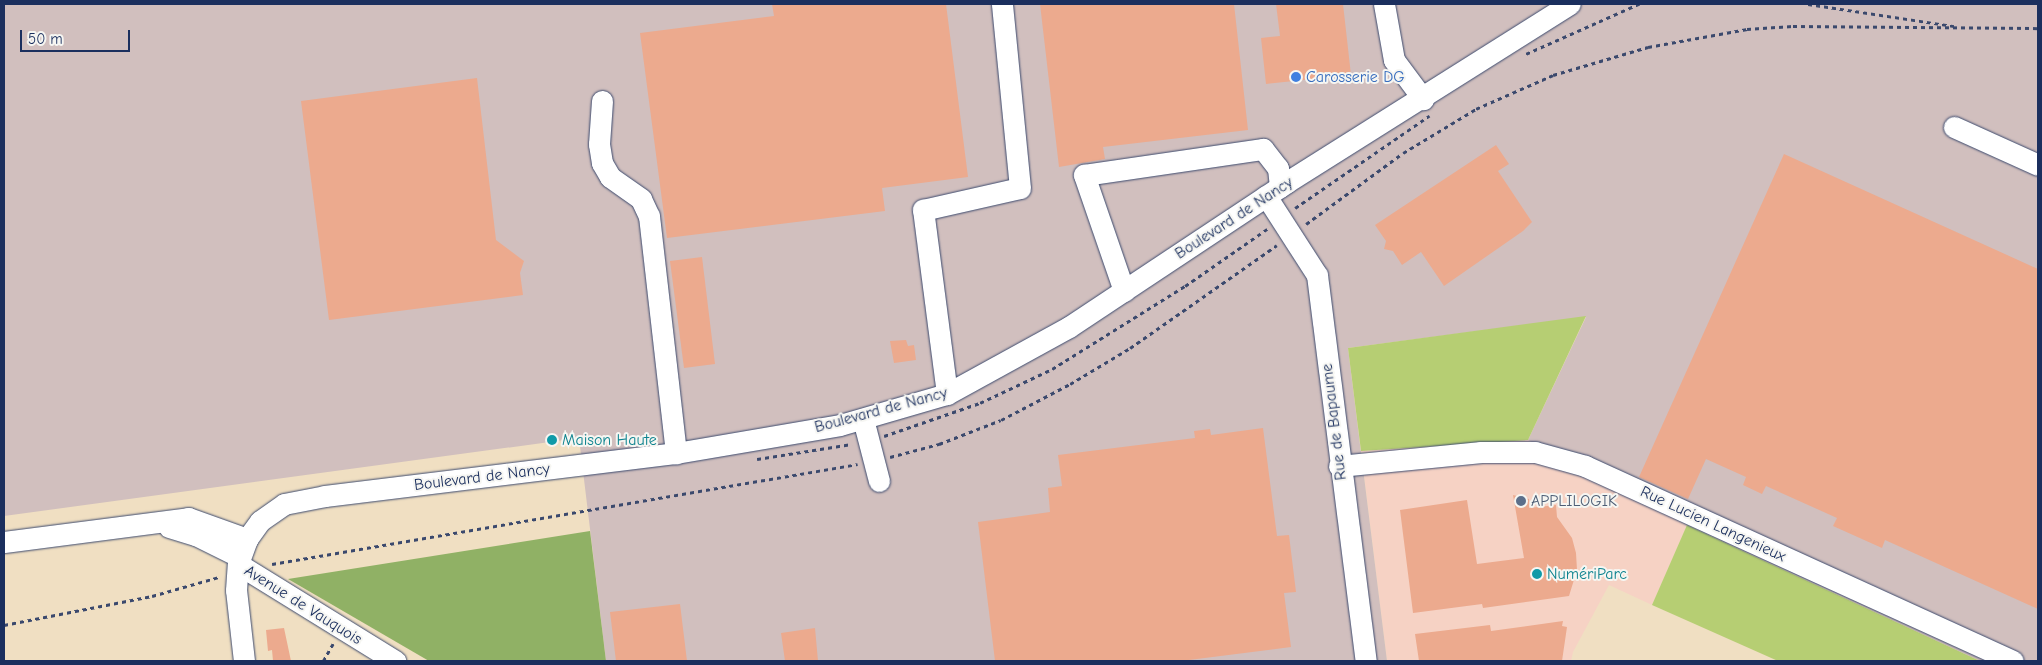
<!DOCTYPE html>
<html>
<head>
<meta charset="utf-8">
<style>
  body { margin:0 }
  #map { position:relative; width:2042px; height:665px; overflow:hidden; background:#f0dfc2; font-family:"Comic Neue",sans-serif }
  div>[style] { position:absolute }
  .built>* { inset:0; background:#f6d2c4 }
  .industrial>* { inset:0; background:#d1bfbe }
  .green>* { inset:0; background:#b6ce73 }
  .forest>* { inset:0; background:#90b165 }
  .building>* { inset:0; background:#ecaa8e }
  .path>* { height:2.5px; margin-top:-1.25px; transform-origin:0; background:repeating-linear-gradient(90deg,#3b496d 0 4px,transparent 0 8px) }
  .roads { filter:drop-shadow(0 0 1px #3b496d) drop-shadow(0 0 1px #3b496d) }
  .minor>* { height:21px; margin:-10.5px; padding:0 10.5px; transform-origin:10.5px; border-radius:10.5px; background:#fff }
  .dots>* { width:14px; height:14px; translate:-50% -50%; box-sizing:border-box; border:2px solid #f6f6f2; border-radius:50% }
  span { translate:-50% -50%; white-space:nowrap; text-align:center; line-height:1.15; -webkit-text-stroke:4px #f6f6f2; paint-order:stroke }
  .shop-label { font-size:16px; color:#366cbe }
  .left { translate:0 -50%; text-align:left }
  .street-label { font-size:16px; color:#1b2f5e }
  .culture-label { font-size:16px; color:#0d838f }
  .service-label { font-size:16px; color:#4e5e75 }
  .frame { position:absolute; inset:0; border:5px solid #1b2f5e; pointer-events:none }
  .scale { position:absolute; left:20px; top:30px; width:110px; height:22px; box-sizing:border-box; border:2px solid #1b2f5e; border-top:0; padding-left:6px; font-size:15px; line-height:18px; white-space:nowrap; color:#1b2f5e; -webkit-text-stroke:4px #f6f6f2; paint-order:stroke }
</style>
</head>
<body>
<div id="map">
  <div class="built">
    <div style="clip-path:polygon(1528px 440px,1687px 525px,1652px 605px,1609px 585px,1573px 652px,1571px 661px,1387px 661px,1361px 451px)"></div>
  </div>
  <div class="industrial">
    <div style="clip-path:polygon(4px 4px,2038px 4px,2038px 661px,1980px 661px,1687px 525px,1528px 440px,1586px 317px,1348px 348px,1387px 661px,606px 661px,579px 438px,4px 516px)"></div>
  </div>
  <div class="green">
    <div style="clip-path:polygon(1586px 316px,1528px 440px,1361px 451px,1348px 348px)"></div>
    <div style="clip-path:polygon(1687px 525px,1980px 661px,1778px 661px,1652px 605px)"></div>
  </div>
  <div class="forest">
    <div style="clip-path:polygon(590px 531px,606px 661px,429px 661px,288px 579px)"></div>
  </div>
  <div class="building">
    <div style="clip-path:polygon(772px 4px,946px 4px,968px 177px,882px 188px,885px 211px,667px 238px,640px 33px,774px 16px)"></div>
    <div style="clip-path:polygon(1040px 4px,1234px 4px,1248px 130px,1103px 147px,1105px 159px,1059px 167px)"></div>
    <div style="clip-path:polygon(1276px 4px,1343px 4px,1351px 75px,1266px 84px,1261px 38px,1280px 36px)"></div>
    <div style="clip-path:polygon(477px 78px,496px 240px,524px 261px,520px 273px,523px 295px,329px 320px,301px 101px)"></div>
    <div style="clip-path:polygon(1496px 145px,1509px 164px,1498px 171px,1532px 222px,1523px 231px,1444px 286px,1421px 252px,1402px 265px,1393px 251px,1384px 249px,1386px 241px,1375px 225px)"></div>
    <div style="clip-path:polygon(1784px 154px,2038px 269px,2038px 609px,1885px 540px,1882px 548px,1833px 526px,1837px 518px,1766px 486px,1762px 494px,1743px 485px,1746px 477px,1706px 459px,1688px 499px,1639px 477px)"></div>
    <div style="clip-path:polygon(702px 257px,715px 364px,684px 368px,670px 261px)"></div>
    <div style="clip-path:polygon(906px 340px,908px 346px,914px 345px,916px 360px,894px 363px,890px 341px)"></div>
    <div style="clip-path:polygon(1263px 428px,1277px 536px,1289px 535px,1296px 592px,1284px 593px,1291px 647px,1181px 661px,995px 661px,978px 522px,1050px 512px,1048px 488px,1062px 486px,1058px 455px,1195px 438px,1194px 431px,1210px 429px,1211px 435px)"></div>
    <div style="clip-path:polygon(1513px 495px,1529px 499px,1529px 508px,1556px 505px,1557px 517px,1572px 538px,1576px 553px,1577px 570px,1569px 596px,1483px 608px,1482px 604px,1413px 613px,1400px 510px,1467px 500px,1477px 564px,1524px 558px)"></div>
    <div style="clip-path:polygon(680px 604px,687px 661px,616px 661px,610px 612px)"></div>
    <div style="clip-path:polygon(1563px 621px,1562px 626px,1567px 627px,1562px 661px,1419px 661px,1415px 634px,1490px 625px,1491px 631px)"></div>
    <div style="clip-path:polygon(284px 628px,291px 661px,273px 661px,272px 650px,268px 651px,266px 630px)"></div>
    <div style="clip-path:polygon(815px 628px,818px 661px,785px 661px,781px 633px)"></div>
  </div>
  <div class="path">
    <div style="left:1808px;top:4px;width:148px;rotate:8.6deg"></div>
    <div style="left:1526px;top:54px;width:124px;rotate:-23.9deg"></div>
    <div style="left:1295px;top:208px;width:163px;rotate:-34.5deg"></div>
    <div style="left:1306px;top:224px;width:120px;rotate:-36.2deg"></div>
    <div style="left:1403px;top:153px;width:85px;rotate:-31.1deg"></div>
    <div style="left:1476px;top:109px;width:84px;rotate:-23.8deg"></div>
    <div style="left:1553px;top:75px;width:99px;rotate:-16.4deg"></div>
    <div style="left:1648px;top:47px;width:101px;rotate:-10.3deg"></div>
    <div style="left:1747px;top:29px;width:46px;rotate:-3.7deg"></div>
    <div style="left:1793px;top:26px;width:245px;rotate:0.5deg"></div>
    <div style="left:884px;top:436px;width:102px;rotate:-19deg"></div>
    <div style="left:980px;top:403px;width:80px;rotate:-25.3deg"></div>
    <div style="left:1052px;top:369px;width:157px;rotate:-32deg"></div>
    <div style="left:1185px;top:286px;width:100px;rotate:-34.8deg"></div>
    <div style="left:890px;top:457px;width:51px;rotate:-14.9deg"></div>
    <div style="left:939px;top:444px;width:66px;rotate:-21.2deg"></div>
    <div style="left:1001px;top:420px;width:78px;rotate:-27.6deg"></div>
    <div style="left:1070px;top:384px;width:70px;rotate:-31deg"></div>
    <div style="left:1130px;top:348px;width:179px;rotate:-35deg"></div>
    <div style="left:757px;top:459px;width:96px;rotate:-9deg"></div>
    <div style="left:272px;top:564px;width:594px;rotate:-9.68deg"></div>
    <div style="left:4px;top:625px;width:151px;rotate:-11.1deg"></div>
    <div style="left:152px;top:596px;width:70px;rotate:-15.8deg"></div>
    <div style="left:323px;top:661px;width:20px;rotate:-60deg"></div>
  </div>
  <div class="roads">
    <div class="minor">
      <div style="left:1384px;top:4px;width:57px;rotate:79.9deg"></div>
      <div style="left:1394px;top:60px;width:49px;rotate:53.4deg"></div>
      <div style="left:602px;top:101px;width:43px;rotate:94deg"></div>
      <div style="left:599px;top:144px;width:19px;rotate:81deg"></div>
      <div style="left:602px;top:163px;width:16px;rotate:60deg"></div>
      <div style="left:610px;top:177px;width:38px;rotate:35deg"></div>
      <div style="left:641px;top:199px;width:19px;rotate:65deg"></div>
      <div style="left:649px;top:216px;width:239px;rotate:83.5deg"></div>
      <div style="left:1954px;top:127px;width:92px;rotate:24.3deg"></div>
      <div style="left:1266px;top:196px;width:94px;rotate:57.2deg"></div>
      <div style="left:1317px;top:275px;width:389px;rotate:82.8deg"></div>
      <div style="left:1124px;top:291px;width:123px;rotate:-109deg"></div>
      <div style="left:1084px;top:175px;width:181px;rotate:-8.3deg"></div>
      <div style="left:1263px;top:149px;width:24px;rotate:52deg"></div>
      <div style="left:1278px;top:168px;width:19px;rotate:84deg"></div>
      <div style="left:947px;top:394px;width:186px;rotate:-97.4deg"></div>
      <div style="left:923px;top:210px;width:99px;rotate:-12.8deg"></div>
      <div style="left:1020px;top:188px;width:185px;rotate:-95.6deg"></div>
      <div style="left:863px;top:419px;width:64px;rotate:75.5deg"></div>
      <div style="left:1339px;top:466px;width:143px;rotate:-5.6deg"></div>
      <div style="left:1481px;top:452px;width:54px"></div>
      <div style="left:1535px;top:452px;width:52px;rotate:15.6deg"></div>
      <div style="left:1585px;top:466px;width:470px;rotate:24.5deg"></div>
      <div style="left:169px;top:527px;width:28px;rotate:17deg"></div>
      <div style="left:196px;top:535px;width:49px;rotate:26.6deg"></div>
      <div style="left:4px;top:542px;width:186px;rotate:-7.4deg"></div>
      <div style="left:188px;top:518px;width:63px;rotate:19.6deg"></div>
      <div style="left:238px;top:564px;width:185px;rotate:31.7deg"></div>
      <div style="left:244px;top:661px;width:71px;rotate:-96.4deg"></div>
      <div style="left:236px;top:590px;width:26px;rotate:-86deg"></div>
      <div style="left:238px;top:564px;width:27px;rotate:-70deg"></div>
      <div style="left:247px;top:539px;width:22px;rotate:-54deg"></div>
      <div style="left:260px;top:521px;width:29px;rotate:-35deg"></div>
      <div style="left:284px;top:504px;width:42px;rotate:-11deg"></div>
      <div style="left:325px;top:496px;width:354px;rotate:-7deg"></div>
      <div style="left:676px;top:453px;width:166px;rotate:-9.7deg"></div>
      <div style="left:840px;top:425px;width:111px;rotate:-16.2deg"></div>
      <div style="left:947px;top:394px;width:139px;rotate:-28.8deg"></div>
      <div style="left:1069px;top:327px;width:262px;rotate:-33.6deg"></div>
      <div style="left:1287px;top:182px;width:334px;rotate:-32.2deg"></div>
    </div>
  </div>
  <div class="dots">
    <div style="left:1296px;top:77px;background:#3f7fe0"></div>
    <div style="left:552px;top:440px;background:#0f9aa8"></div>
    <div style="left:1521px;top:501px;background:#5c6f8a"></div>
    <div style="left:1537px;top:574px;background:#0f9aa8"></div>
  </div>
  <div class="shop-label">
    <span class="left" style="left:1306px;top:77px">Carosserie DG</span>
  </div>
  <div class="street-label">
    <span style="left:1234px;top:218px;rotate:-33deg">Boulevard de Nancy</span>
    <span style="left:881px;top:410px;rotate:-15deg">Boulevard de Nancy</span>
    <span style="left:1334px;top:422px;rotate:-97deg">Rue de Bapaume</span>
    <span style="left:482px;top:477px;rotate:-7deg">Boulevard de Nancy</span>
    <span style="left:1713px;top:524px;rotate:25deg">Rue Lucien Langenieux</span>
    <span style="left:303px;top:605px;rotate:32deg">Avenue de Vauquois</span>
  </div>
  <div class="culture-label">
    <span class="left" style="left:562px;top:440px">Maison Haute</span>
    <span class="left" style="left:1547px;top:574px">NumériParc</span>
  </div>
  <div class="service-label">
    <span class="left" style="left:1531px;top:501px">APPLILOGIK</span>
  </div>
  <div class="frame"></div>
  <div class="scale">50 m</div>
</div>
</body>
</html>
